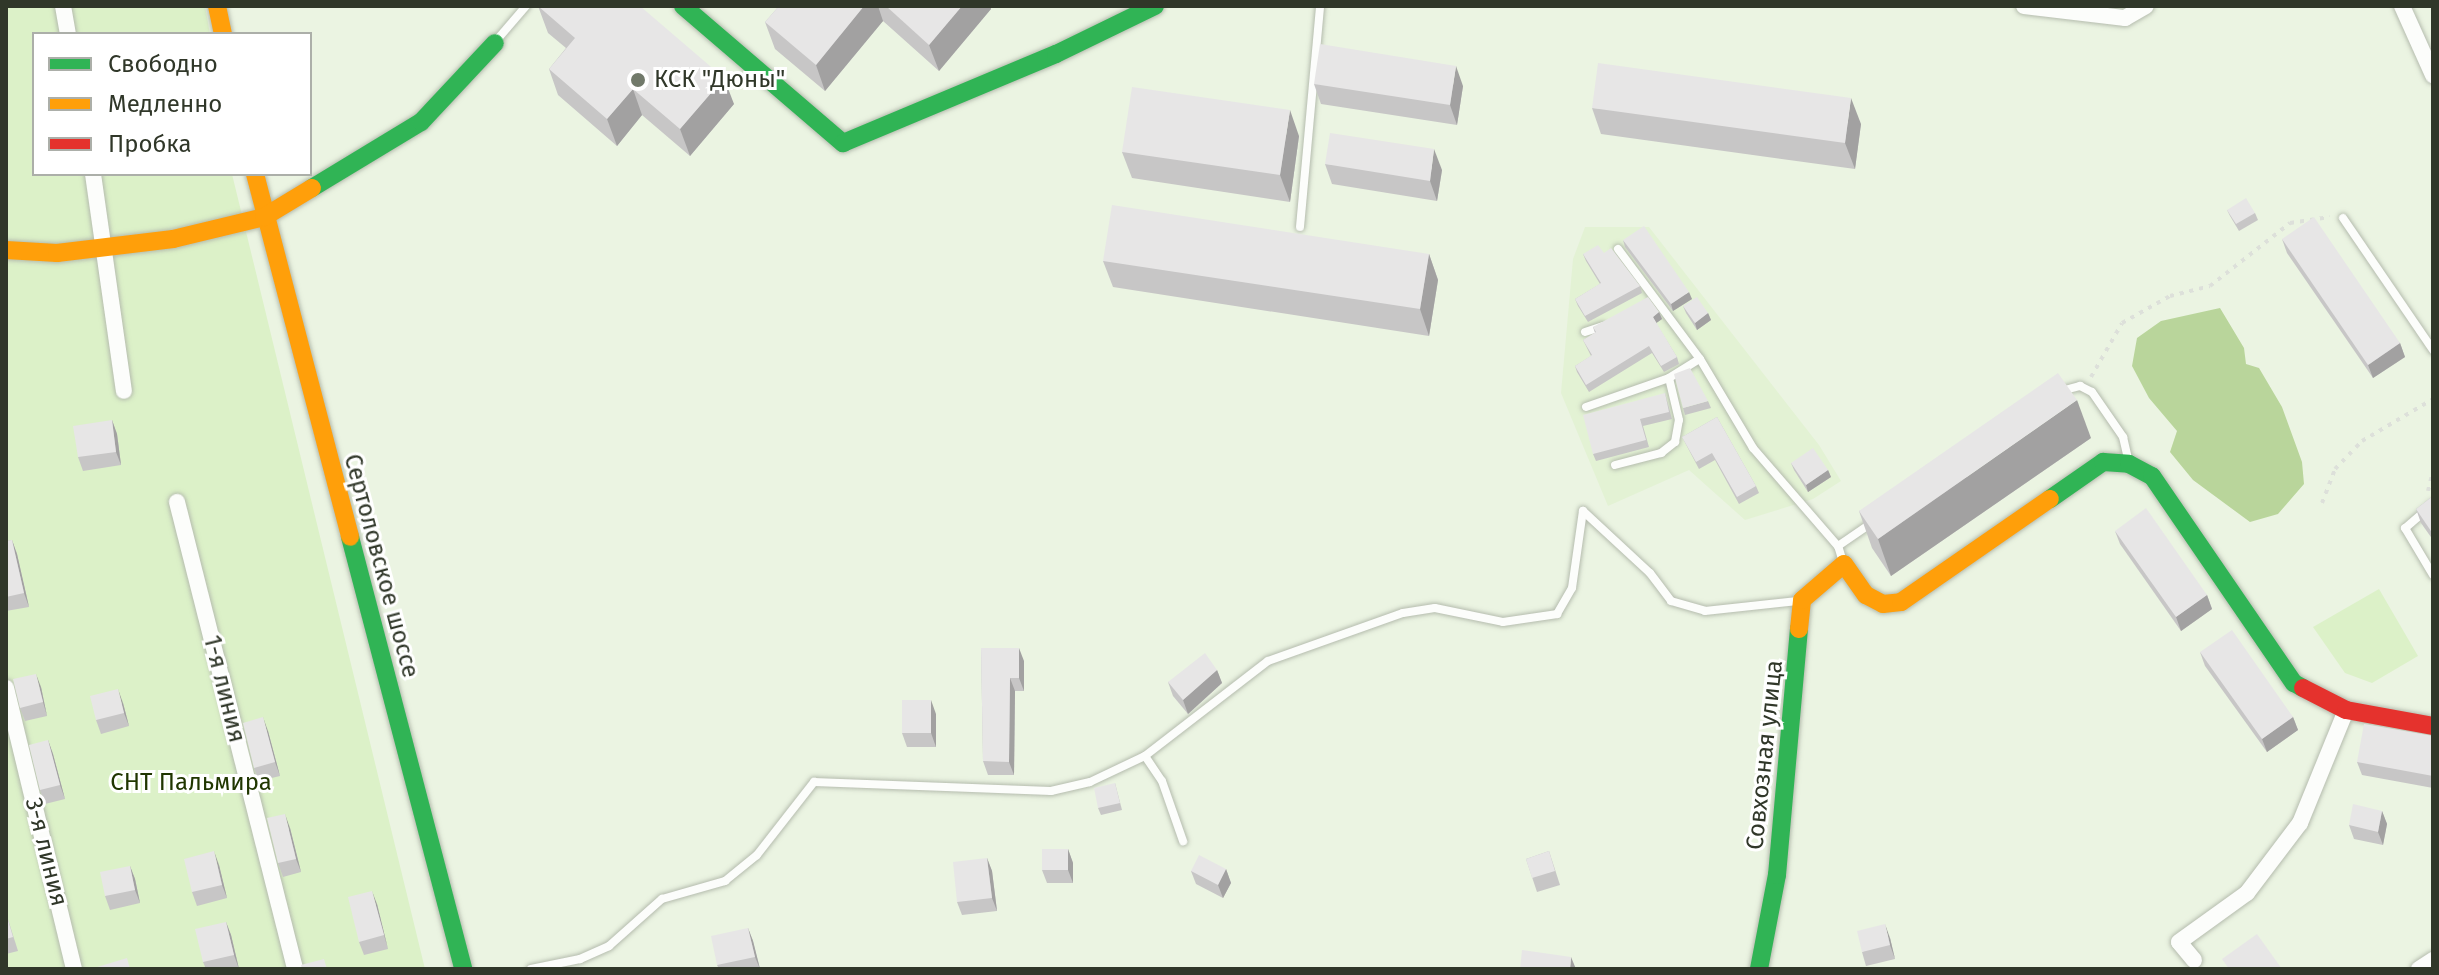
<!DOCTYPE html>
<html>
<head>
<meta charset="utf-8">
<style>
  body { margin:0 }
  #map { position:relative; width:2439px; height:975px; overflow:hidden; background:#ebf4e2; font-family:"Fira Sans",sans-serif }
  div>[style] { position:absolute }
  .built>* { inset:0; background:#e3f2d4 }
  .green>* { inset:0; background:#dcf1c8 }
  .water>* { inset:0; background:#b9d59b }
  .path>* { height:4px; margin-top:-2px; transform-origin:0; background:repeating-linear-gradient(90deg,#dde0da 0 4px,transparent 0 10px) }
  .roads { filter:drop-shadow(0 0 2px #b5bcae) drop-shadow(0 0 2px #b5bcae) }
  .lane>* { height:8px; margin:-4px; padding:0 4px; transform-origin:4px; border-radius:4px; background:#fcfdfb }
  .street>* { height:16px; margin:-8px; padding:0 8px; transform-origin:8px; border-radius:8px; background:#fcfdfb }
  .fast>* { height:18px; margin:-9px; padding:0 9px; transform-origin:9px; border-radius:9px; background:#30b455 }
  .slow>* { height:18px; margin:-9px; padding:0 9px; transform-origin:9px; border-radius:9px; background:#ff9f0a }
  .jam>* { height:18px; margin:-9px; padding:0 9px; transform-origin:9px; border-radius:9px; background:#e5322d }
  .wall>* { inset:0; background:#c7c6c6 }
  .shaded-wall>* { inset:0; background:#a2a1a1 }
  .building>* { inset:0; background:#e7e6e6 }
  .dots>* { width:22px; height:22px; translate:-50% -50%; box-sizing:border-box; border:4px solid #fff; border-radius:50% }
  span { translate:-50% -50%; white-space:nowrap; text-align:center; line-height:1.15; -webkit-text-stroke:6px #fff; paint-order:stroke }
  .poi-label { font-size:24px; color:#303729 }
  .left { translate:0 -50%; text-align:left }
  .street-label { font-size:24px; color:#303729 }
  .park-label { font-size:24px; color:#203600 }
  .frame { position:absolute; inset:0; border:8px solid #303729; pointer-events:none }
  .legend { position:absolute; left:32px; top:32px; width:280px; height:144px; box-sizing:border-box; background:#fff; border:2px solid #acafa9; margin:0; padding:10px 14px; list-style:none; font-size:24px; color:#303729 }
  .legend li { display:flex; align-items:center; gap:16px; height:40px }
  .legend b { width:40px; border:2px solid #acafa9 }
</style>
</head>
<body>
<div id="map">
  <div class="built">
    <div style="clip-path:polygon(1585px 227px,1649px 227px,1819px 445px,1841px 481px,1813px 499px,1745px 520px,1689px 470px,1608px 506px,1561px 393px,1573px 259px)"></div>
  </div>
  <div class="green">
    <div style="clip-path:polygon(6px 6px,205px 6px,210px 34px,34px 34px,34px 174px,232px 174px,425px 969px,6px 969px)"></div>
    <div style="clip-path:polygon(2379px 589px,2418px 656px,2372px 683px,2345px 673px,2313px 627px)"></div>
  </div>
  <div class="water">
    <div style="clip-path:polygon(2220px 308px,2244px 348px,2246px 364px,2259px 368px,2282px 407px,2302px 462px,2304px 484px,2278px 514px,2250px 522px,2193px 480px,2170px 452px,2177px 431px,2149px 398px,2132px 366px,2137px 338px,2161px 321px)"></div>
  </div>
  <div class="path">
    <div style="left:2091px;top:377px;width:62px;rotate:-60.1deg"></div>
    <div style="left:2122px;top:323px;width:55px;rotate:-29.4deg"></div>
    <div style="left:2170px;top:296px;width:41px;rotate:-14deg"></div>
    <div style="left:2210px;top:286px;width:102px;rotate:-38.2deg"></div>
    <div style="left:2290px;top:223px;width:40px;rotate:-8.5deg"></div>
    <div style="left:2428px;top:491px;width:21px;rotate:-76deg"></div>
    <div style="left:2322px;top:503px;width:36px;rotate:-69deg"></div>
    <div style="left:2335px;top:469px;width:39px;rotate:-46deg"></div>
    <div style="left:2362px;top:441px;width:82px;rotate:-30.6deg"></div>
  </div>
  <div class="roads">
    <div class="lane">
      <div style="left:495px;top:42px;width:48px;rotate:-49.3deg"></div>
      <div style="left:2343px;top:218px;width:160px;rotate:55.7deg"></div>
      <div style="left:1300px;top:227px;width:222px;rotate:-84.8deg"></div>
      <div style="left:1618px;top:249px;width:137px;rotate:53.3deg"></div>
      <div style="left:1700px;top:359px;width:104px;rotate:59.2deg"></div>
      <div style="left:1753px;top:448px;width:130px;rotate:49.1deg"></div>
      <div style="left:1585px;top:332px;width:19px;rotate:-18deg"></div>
      <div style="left:2061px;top:391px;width:20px;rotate:-15deg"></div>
      <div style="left:2080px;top:386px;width:13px;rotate:27deg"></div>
      <div style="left:2092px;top:392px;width:55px;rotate:55.4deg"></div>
      <div style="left:2123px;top:437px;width:23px;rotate:77deg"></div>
      <div style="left:1586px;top:407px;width:88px;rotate:-19.3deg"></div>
      <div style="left:1669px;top:378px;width:36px;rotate:-32deg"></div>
      <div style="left:1615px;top:465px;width:48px;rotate:-14.6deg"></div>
      <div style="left:1661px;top:453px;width:18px;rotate:-38deg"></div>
      <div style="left:1675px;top:442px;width:22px;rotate:-80deg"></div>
      <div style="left:1679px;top:420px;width:43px;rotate:-103.4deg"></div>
      <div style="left:2433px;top:504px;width:37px;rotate:139deg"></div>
      <div style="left:2405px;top:528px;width:55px;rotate:59.2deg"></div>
      <div style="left:1843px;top:562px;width:17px;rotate:-107deg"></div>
      <div style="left:1838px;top:546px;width:42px;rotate:-34.4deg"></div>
      <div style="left:1145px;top:756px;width:155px;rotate:-37.7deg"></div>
      <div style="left:1268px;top:661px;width:143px;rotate:-19.6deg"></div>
      <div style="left:1403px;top:613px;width:32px;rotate:-9deg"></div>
      <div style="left:1435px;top:608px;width:69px;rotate:11.6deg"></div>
      <div style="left:1503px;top:622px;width:55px;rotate:-8.4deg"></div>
      <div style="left:1557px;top:614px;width:30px;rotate:-60deg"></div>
      <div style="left:1572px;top:588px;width:78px;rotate:-81.9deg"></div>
      <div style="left:1583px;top:511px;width:91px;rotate:42.8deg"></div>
      <div style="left:1650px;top:573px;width:35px;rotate:53deg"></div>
      <div style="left:1671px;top:601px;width:35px;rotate:16deg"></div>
      <div style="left:1705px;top:611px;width:93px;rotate:-6.2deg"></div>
      <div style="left:531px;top:969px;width:50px;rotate:-11.5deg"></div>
      <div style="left:580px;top:959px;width:32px;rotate:-24deg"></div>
      <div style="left:609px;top:946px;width:71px;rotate:-41.6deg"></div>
      <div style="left:662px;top:899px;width:66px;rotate:-15.9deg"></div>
      <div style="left:725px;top:881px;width:41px;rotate:-39.1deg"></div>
      <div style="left:757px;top:855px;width:93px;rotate:-52deg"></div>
      <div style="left:814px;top:782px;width:237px;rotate:2.2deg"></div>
      <div style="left:1051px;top:791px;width:40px;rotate:-13deg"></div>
      <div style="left:1090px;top:782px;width:61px;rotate:-25.3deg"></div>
      <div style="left:1145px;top:756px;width:30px;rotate:56deg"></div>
      <div style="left:1162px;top:781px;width:64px;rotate:70.7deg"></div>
    </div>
    <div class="street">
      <div style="left:63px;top:6px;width:28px;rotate:80deg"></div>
      <div style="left:2024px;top:6px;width:102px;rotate:6.8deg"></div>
      <div style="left:2125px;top:18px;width:24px;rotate:-30deg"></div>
      <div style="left:2402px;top:6px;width:76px;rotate:65.8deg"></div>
      <div style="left:93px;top:174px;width:219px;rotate:81.9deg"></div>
      <div style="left:177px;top:502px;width:482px;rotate:75.8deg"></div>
      <div style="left:6px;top:688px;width:289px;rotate:76.4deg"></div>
      <div style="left:2194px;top:960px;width:23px;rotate:-130deg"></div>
      <div style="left:2179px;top:942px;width:84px;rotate:-35.8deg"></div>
      <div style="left:2247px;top:893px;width:88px;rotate:-52.9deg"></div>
      <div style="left:2300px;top:823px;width:122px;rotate:-67.8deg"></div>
      <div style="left:2419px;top:969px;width:17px;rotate:-33deg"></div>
    </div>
    <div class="fast">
      <div style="left:683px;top:6px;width:211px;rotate:40.6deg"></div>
      <div style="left:843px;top:143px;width:231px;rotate:-22.7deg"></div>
      <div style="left:1056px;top:54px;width:110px;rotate:-25.9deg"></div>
      <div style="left:312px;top:188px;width:127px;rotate:-31.2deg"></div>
      <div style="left:421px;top:122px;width:108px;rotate:-46.9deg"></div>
      <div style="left:2050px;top:499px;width:65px;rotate:-34.9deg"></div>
      <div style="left:2103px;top:462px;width:26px;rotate:4deg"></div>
      <div style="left:2129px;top:464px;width:26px;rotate:28deg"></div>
      <div style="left:2152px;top:476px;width:251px;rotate:55.6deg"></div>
      <div style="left:2294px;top:683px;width:10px;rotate:29deg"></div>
      <div style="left:350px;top:537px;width:447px;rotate:75.3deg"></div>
      <div style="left:1759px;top:969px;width:96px;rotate:-79.2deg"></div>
      <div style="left:1777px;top:875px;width:247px;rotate:-84.9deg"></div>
    </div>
    <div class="slow">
      <div style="left:217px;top:6px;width:29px;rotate:78deg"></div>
      <div style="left:255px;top:174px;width:375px;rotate:75.3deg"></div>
      <div style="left:6px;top:250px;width:51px;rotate:3.4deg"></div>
      <div style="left:57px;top:253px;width:117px;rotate:-6.9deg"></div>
      <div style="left:173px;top:239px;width:94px;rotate:-13.6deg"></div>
      <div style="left:264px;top:217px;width:56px;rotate:-31.1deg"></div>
      <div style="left:1799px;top:629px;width:29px;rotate:-84deg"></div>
      <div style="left:1802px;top:600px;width:55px;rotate:-40.6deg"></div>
      <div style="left:1844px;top:564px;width:38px;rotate:55deg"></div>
      <div style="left:1866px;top:595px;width:19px;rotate:28deg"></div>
      <div style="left:1883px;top:604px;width:18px;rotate:-6deg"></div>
      <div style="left:1901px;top:602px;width:181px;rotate:-34.7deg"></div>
    </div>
    <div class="jam">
      <div style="left:2303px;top:688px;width:48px;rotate:27.1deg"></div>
      <div style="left:2346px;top:710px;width:88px;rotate:10.4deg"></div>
    </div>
  </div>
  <div class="wall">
    <div style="clip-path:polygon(538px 6px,734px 104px,690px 156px,642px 115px,617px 146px,558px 95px,549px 69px,566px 48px,548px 33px)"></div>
    <div style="clip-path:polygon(779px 6px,990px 6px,991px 9px,939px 71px,883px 21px,825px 91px,775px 49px,765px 22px)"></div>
    <div style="clip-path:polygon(1314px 84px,1463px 86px,1457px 125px,1321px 104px)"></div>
    <div style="clip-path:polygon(1592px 108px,1861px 124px,1855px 169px,1601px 134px)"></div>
    <div style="clip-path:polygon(1299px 136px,1290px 202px,1132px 178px,1122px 152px)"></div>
    <div style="clip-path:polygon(1325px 164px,1442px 170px,1437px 201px,1332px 184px)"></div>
    <div style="clip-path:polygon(2227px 210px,2255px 213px,2258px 220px,2239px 231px,2230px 216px)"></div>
    <div style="clip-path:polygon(2282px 239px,2400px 343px,2405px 357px,2373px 378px,2287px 253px)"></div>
    <div style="clip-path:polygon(1623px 240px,1692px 299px,1673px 311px,1625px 247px)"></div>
    <div style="clip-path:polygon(1604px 253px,1640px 286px,1642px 293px,1588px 322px,1578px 306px,1575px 299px,1600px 284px,1586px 261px,1583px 254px)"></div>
    <div style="clip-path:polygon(1429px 254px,1438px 280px,1429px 336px,1113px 287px,1103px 261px)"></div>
    <div style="clip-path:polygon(1683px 306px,1708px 313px,1711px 320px,1697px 330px,1686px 313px)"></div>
    <div style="clip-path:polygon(1659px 312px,1662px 319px,1656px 323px,1677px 357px,1679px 364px,1664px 372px,1652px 353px,1589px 392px,1577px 372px,1575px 366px,1591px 356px,1583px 340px,1595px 333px,1593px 327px)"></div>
    <div style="clip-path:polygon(1665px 393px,1672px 419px,1643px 426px,1649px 447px,1596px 461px,1593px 454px)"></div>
    <div style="clip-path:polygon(1708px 401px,1711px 408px,1685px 415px,1683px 408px)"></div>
    <div style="clip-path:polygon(1717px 417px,1756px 486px,1759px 493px,1739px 504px,1715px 460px,1699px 469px,1682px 437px)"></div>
    <div style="clip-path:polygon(112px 420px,117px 434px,121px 465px,83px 471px,78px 457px)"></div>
    <div style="clip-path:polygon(2091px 438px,1891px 576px,1872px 548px,1859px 511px)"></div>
    <div style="clip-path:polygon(1791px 463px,1828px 470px,1831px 477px,1808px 492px,1794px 470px)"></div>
    <div style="clip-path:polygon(2433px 496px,2433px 540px,2421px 523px,2416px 509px)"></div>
    <div style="clip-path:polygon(2115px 531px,2207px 595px,2212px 609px,2181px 631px,2120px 544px)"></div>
    <div style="clip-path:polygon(12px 540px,17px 554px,29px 607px,6px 611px,6px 541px)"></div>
    <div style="clip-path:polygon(981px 648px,1024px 661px,1024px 691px,1015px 691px,1014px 775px,988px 775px,983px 761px)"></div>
    <div style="clip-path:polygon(2200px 652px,2293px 717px,2298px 730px,2267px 752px,2205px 666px)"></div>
    <div style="clip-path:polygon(1217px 670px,1222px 683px,1188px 714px,1173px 696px,1168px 682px)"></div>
    <div style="clip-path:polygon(41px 687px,47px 716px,25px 721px,20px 708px)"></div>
    <div style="clip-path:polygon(123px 703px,129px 726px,101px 734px,96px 720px)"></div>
    <div style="clip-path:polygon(936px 714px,936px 747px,907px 747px,902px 733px)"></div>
    <div style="clip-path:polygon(268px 731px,280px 776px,259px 781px,254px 768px)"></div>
    <div style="clip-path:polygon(2433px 736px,2433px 788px,2362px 775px,2357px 762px)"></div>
    <div style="clip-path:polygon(48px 740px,53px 754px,65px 799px,45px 804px,40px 790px)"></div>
    <div style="clip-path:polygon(1115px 783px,1122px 810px,1101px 815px,1098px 808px)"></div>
    <div style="clip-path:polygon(2382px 811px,2387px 824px,2383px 845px,2354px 839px,2349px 825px)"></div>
    <div style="clip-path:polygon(290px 828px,301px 872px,283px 877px,278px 863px)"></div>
    <div style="clip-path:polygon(1068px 849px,1073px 863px,1073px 883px,1047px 883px,1042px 870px)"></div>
    <div style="clip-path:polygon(1549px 851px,1560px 885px,1537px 892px,1526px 859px)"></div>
    <div style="clip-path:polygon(987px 858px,992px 871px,997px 911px,962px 915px,957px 902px)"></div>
    <div style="clip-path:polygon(219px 865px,227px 898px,197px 906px,192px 892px)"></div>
    <div style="clip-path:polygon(130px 866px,135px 879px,140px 903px,110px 910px,105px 896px)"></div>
    <div style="clip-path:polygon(1226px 869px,1231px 883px,1223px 898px,1196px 884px,1191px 871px)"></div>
    <div style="clip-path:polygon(377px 904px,388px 949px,364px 955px,359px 942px)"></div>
    <div style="clip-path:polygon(6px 913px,18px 951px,6px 954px)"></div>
    <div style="clip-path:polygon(226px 922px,231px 935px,239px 969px,206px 969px,203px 962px)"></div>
    <div style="clip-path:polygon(748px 928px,753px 941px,760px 969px,719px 969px,717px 965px)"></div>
    <div style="clip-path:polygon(1890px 938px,1895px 959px,1866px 966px,1862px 952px)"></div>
  </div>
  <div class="shaded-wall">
    <div style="clip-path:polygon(864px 6px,878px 6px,883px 21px,825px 91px,816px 65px)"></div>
    <div style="clip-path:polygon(962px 6px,990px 6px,991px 9px,939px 71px,929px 45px)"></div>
    <div style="clip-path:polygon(1456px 66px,1463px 86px,1457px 125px,1450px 105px)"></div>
    <div style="clip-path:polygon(724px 78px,734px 104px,690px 156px,680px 129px)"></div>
    <div style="clip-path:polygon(633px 89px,642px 115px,617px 146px,607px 119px)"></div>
    <div style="clip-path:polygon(1851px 98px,1861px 124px,1855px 169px,1845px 143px)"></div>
    <div style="clip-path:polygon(1290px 110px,1299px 136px,1290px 202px,1280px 175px)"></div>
    <div style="clip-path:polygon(1434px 149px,1442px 170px,1437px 201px,1430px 181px)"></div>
    <div style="clip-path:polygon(1429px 254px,1438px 280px,1429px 336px,1420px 309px)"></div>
    <div style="clip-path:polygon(1689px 292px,1692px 299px,1673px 311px,1671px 304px)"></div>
    <div style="clip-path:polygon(1659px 312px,1662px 319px,1655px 324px,1653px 317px)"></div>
    <div style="clip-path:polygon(1708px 313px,1711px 320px,1697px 330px,1695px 323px)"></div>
    <div style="clip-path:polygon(2400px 343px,2405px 357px,2373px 378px,2368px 365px)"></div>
    <div style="clip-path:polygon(2077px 400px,2091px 438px,1891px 576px,1878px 539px)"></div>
    <div style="clip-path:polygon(112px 420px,117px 434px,121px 465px,116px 452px)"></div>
    <div style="clip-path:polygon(1828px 470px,1831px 477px,1808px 492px,1806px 485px)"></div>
    <div style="clip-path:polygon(12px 540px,17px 554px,29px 607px,24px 593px)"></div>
    <div style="clip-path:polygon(2207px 595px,2212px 609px,2181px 631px,2176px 617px)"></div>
    <div style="clip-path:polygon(1019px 648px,1024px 661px,1024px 691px,1019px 678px)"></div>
    <div style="clip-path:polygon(1217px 670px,1222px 683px,1188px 714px,1183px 700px)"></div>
    <div style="clip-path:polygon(36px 674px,41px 687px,47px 716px,43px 702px)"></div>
    <div style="clip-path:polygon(1010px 678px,1015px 691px,1014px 775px,1009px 762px)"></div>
    <div style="clip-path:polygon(118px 689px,123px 703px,129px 726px,124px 713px)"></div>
    <div style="clip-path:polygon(931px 700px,936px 714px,936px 747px,931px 733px)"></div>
    <div style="clip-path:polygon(263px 717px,268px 731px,280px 776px,275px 762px)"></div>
    <div style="clip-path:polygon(2293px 717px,2298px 730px,2267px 752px,2262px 739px)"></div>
    <div style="clip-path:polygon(48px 740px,53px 754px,65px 799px,60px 785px)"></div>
    <div style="clip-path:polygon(2382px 811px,2387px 824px,2383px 845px,2378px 832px)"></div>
    <div style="clip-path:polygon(285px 814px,290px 828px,301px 872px,296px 859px)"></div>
    <div style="clip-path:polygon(1068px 849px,1073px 863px,1073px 883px,1068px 870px)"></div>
    <div style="clip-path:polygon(214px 851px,219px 865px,227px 898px,222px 885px)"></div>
    <div style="clip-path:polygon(987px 858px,992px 871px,997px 911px,992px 898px)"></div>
    <div style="clip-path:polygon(130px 866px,135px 879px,140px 903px,135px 890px)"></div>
    <div style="clip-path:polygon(1226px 869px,1231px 883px,1223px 898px,1218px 885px)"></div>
    <div style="clip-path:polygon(372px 891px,377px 904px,388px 949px,384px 935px)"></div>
    <div style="clip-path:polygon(226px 922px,231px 935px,239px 969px,234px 955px)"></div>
    <div style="clip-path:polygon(1885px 924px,1890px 938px,1895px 959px,1890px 945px)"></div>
    <div style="clip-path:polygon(748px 928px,753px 941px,760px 969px,755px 957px)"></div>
    <div style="clip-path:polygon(1571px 957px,1576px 969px,1570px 969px)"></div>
  </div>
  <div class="building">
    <div style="clip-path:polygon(538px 6px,640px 6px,724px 78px,680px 129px,633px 89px,607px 119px,549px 69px,575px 38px)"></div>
    <div style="clip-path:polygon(779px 6px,864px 6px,816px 65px,765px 22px)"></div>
    <div style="clip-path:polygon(886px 6px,962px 6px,929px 45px)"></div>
    <div style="clip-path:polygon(1320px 44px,1456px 66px,1450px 105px,1314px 84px)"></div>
    <div style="clip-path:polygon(1598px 63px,1851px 98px,1845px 143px,1592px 108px)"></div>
    <div style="clip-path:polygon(1132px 87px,1290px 110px,1280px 175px,1122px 152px)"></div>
    <div style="clip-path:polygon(1330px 133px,1434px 149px,1430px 181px,1325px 164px)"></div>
    <div style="clip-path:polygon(2246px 198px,2255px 213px,2236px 224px,2227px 210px)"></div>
    <div style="clip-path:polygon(1112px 205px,1429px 254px,1420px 309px,1103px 261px)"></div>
    <div style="clip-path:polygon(2314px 217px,2400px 343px,2368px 365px,2282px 239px)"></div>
    <div style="clip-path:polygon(1644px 226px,1689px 292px,1671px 304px,1623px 240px)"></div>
    <div style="clip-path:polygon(1598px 245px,1604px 253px,1611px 248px,1640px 286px,1585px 316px,1575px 299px,1601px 283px,1583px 254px)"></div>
    <div style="clip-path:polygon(1648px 297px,1659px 312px,1653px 317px,1677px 357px,1661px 366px,1649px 346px,1586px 385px,1575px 366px,1592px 355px,1583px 340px,1596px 332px,1593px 327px)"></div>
    <div style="clip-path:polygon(1697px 297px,1708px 313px,1695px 323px,1683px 306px)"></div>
    <div style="clip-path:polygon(1690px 368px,1708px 401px,1683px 408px,1674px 374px)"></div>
    <div style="clip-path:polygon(2058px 373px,2077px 400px,1878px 539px,1859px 511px)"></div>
    <div style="clip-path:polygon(1665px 393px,1669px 412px,1640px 419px,1646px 440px,1593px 454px,1583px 415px)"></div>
    <div style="clip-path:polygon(1717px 417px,1756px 486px,1737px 497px,1712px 453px,1696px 462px,1682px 437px)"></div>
    <div style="clip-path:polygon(112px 420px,116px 452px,78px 457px,73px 426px)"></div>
    <div style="clip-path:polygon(1813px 448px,1828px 470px,1806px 485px,1791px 463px)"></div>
    <div style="clip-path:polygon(2433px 496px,2433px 534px,2416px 509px)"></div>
    <div style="clip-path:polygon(2146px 508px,2207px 595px,2176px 617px,2115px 531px)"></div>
    <div style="clip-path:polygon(12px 540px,24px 593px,6px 597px,6px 541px)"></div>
    <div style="clip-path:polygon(2232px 630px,2293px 717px,2262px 739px,2200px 652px)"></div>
    <div style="clip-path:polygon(981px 648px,1019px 648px,1019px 678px,1010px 678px,1009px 762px,983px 761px)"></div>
    <div style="clip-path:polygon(1205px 653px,1217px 670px,1183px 700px,1168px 682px)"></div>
    <div style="clip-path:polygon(36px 674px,43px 702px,20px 708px,13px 679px)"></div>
    <div style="clip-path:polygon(118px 689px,124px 713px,96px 720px,90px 696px)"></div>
    <div style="clip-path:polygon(902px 700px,931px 700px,931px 733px,902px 733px)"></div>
    <div style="clip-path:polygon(263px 717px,275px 762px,254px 768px,243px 723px)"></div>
    <div style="clip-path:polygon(2364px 724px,2433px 736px,2433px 776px,2357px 762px)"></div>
    <div style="clip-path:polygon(48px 740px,60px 785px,40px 790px,29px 745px)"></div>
    <div style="clip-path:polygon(1115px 783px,1120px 803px,1098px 808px,1094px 788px)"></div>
    <div style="clip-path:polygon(2353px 804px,2382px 811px,2378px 832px,2349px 825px)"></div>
    <div style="clip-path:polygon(285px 814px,296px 859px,278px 863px,267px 818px)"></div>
    <div style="clip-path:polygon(1042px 849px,1068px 849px,1068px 870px,1042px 870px)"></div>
    <div style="clip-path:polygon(214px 851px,222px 885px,192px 892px,184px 859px)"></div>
    <div style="clip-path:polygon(1549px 851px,1555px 871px,1532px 878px,1526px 859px)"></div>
    <div style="clip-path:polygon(1199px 855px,1226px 869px,1218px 885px,1191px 871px)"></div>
    <div style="clip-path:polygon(987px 858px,992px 898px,957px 902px,953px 862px)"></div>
    <div style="clip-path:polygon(130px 866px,135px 890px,105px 896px,100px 872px)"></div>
    <div style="clip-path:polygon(372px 891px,384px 935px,359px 942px,348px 897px)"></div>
    <div style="clip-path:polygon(6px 913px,13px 937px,6px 939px)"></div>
    <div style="clip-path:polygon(226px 922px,234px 955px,203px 962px,195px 929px)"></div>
    <div style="clip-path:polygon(1885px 924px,1890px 945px,1862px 952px,1857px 931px)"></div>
    <div style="clip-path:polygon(748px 928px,755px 957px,717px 965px,711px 936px)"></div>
    <div style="clip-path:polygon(2257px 934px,2282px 969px,2229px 969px,2222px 959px)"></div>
    <div style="clip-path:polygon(1522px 950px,1571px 957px,1570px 969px,1520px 969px)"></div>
    <div style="clip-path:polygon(127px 958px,130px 969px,95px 969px,94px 968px)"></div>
    <div style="clip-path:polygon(324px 959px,327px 969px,302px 969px,301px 965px)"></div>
  </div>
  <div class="dots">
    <div style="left:638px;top:80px;background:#71796a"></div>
  </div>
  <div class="poi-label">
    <span class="left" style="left:654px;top:80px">КСК "Дюны"</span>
  </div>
  <div class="street-label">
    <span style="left:381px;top:566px;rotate:75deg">Сертоловское шоссе</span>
    <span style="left:224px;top:689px;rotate:76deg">1-я линия</span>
    <span style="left:1765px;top:755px;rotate:-84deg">Совхозная улица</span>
    <span style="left:46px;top:852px;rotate:76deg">3-я линия</span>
  </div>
  <div class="park-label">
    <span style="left:191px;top:783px">СНТ Пальмира</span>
  </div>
  <div class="frame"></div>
  <ul class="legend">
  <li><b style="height:10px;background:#30b455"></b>Свободно</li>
  <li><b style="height:10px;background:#ff9f0a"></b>Медленно</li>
  <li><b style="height:10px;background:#e5322d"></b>Пробка</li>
  </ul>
</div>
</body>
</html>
